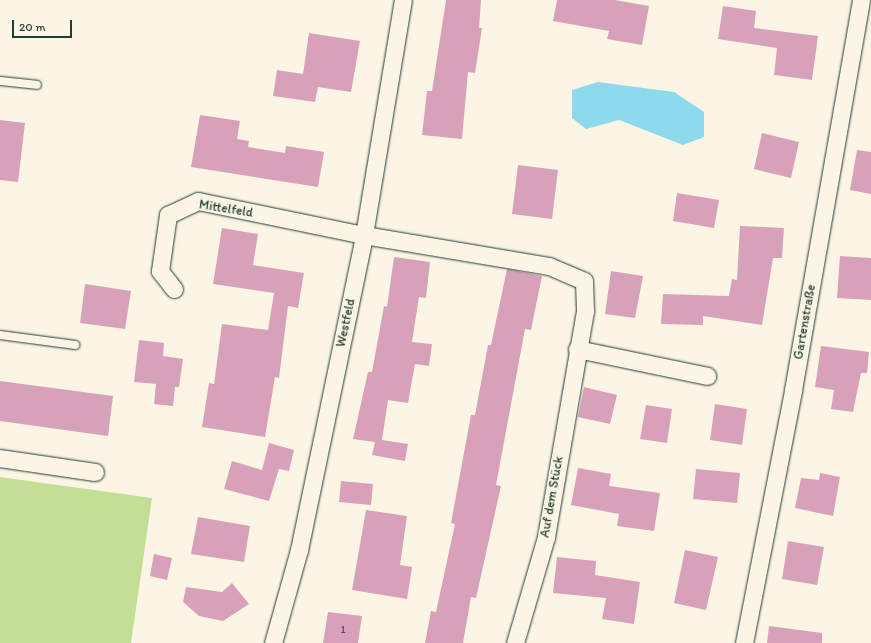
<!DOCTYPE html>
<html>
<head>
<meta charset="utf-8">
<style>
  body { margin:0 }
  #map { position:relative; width:871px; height:643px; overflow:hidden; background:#fcf5e5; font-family:Itim,sans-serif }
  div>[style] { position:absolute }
  .green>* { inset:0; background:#c3df96 }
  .water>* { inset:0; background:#8ddaed }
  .building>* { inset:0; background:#d7a2b9 }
  .roads { filter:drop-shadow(0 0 1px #1f3d34) drop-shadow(0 0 1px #1f3d34) }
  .service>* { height:8px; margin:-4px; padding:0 4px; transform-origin:4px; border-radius:4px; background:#fcf5e5 }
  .minor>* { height:17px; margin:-8.5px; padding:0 8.5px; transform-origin:8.5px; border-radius:8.5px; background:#fcf5e5 }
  span { translate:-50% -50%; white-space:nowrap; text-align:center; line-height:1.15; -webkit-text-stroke:3px #fcf5e5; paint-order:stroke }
  .number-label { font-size:11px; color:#4d5655 }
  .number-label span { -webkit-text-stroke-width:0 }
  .street-label { font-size:13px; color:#1f3d34 }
  .scale { position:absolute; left:12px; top:20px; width:60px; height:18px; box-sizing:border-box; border:2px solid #1f3d34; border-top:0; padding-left:5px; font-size:12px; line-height:14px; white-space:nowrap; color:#1f3d34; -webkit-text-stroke:3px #fcf5e5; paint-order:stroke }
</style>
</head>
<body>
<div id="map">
  <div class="green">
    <div style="clip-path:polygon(0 477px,152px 498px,131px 643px,0 643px)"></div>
  </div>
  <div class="water">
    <div style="clip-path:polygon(598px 82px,674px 92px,704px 112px,704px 137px,683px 145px,619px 120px,586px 129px,572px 118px,572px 90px)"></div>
  </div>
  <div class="building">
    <div style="clip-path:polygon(446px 0,481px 0,479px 28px,482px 28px,475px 73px,468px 72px,462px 139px,422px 135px,427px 91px,432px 91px)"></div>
    <div style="clip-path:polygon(557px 0,615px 0,649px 6px,642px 45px,607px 39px,609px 31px,553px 21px)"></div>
    <div style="clip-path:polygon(723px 6px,756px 11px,754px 28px,818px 36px,812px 80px,774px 75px,777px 48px,718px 39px)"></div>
    <div style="clip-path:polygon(309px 33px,360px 41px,351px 92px,318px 87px,315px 102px,273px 96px,277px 70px,303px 74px)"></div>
    <div style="clip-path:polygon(200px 115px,240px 121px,237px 139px,249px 141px,248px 147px,285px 153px,286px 146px,324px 152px,318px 187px,191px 167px)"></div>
    <div style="clip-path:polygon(0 120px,25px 123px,18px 182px,0 180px)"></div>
    <div style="clip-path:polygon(762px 133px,799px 142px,791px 178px,754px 169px)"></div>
    <div style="clip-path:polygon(857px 150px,871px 152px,871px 194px,850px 190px)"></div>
    <div style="clip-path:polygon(518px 165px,558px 170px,552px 219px,512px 214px)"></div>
    <div style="clip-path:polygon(677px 193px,719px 200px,714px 228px,673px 221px)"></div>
    <div style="clip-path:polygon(740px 226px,784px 228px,782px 258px,773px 258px,762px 325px,703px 316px,703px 325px,661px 324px,663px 294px,729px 296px,732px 279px,737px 280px)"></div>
    <div style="clip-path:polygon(222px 228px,258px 234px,253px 265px,304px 273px,298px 308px,288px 306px,279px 378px,275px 377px,265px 437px,202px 427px,209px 383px,214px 384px,222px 324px,268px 330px,274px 293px,213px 284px)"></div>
    <div style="clip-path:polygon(840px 256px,871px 258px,871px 300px,837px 298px)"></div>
    <div style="clip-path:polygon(394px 257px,430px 262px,426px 298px,419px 297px,412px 342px,432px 344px,429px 366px,415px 364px,408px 403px,388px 400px,382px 440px,408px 444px,405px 461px,372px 455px,375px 442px,353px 439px,368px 372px,372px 372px,384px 306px,387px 307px)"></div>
    <div style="clip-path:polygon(507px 269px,542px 276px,531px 330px,525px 329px,496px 485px,501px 486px,476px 598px,471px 597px,463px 643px,425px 643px,431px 611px,436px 612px,455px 524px,451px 523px,471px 415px,475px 415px,488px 345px,491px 345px)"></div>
    <div style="clip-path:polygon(611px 271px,643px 276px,635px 318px,605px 314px)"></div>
    <div style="clip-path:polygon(85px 284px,131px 291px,125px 329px,80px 323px)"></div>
    <div style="clip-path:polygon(139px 340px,164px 343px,163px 356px,183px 359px,179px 387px,175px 387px,173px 406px,154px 404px,156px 384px,134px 382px)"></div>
    <div style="clip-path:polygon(821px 346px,869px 352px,867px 373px,861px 373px,853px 412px,831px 409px,834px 390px,815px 387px)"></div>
    <div style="clip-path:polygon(0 381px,113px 396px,108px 436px,0 421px)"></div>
    <div style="clip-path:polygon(584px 387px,617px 395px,610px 424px,578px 417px)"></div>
    <div style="clip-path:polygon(715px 404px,747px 409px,742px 445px,710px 440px)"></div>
    <div style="clip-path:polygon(646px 405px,672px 409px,667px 443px,640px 439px)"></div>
    <div style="clip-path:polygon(269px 443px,294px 450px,289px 471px,279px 469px,269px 501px,224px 489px,232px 461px,262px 470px)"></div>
    <div style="clip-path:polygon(578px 468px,611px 474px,609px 486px,660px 493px,654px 531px,617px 526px,619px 514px,571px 505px)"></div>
    <div style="clip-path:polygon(696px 469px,740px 473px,737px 503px,693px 499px)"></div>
    <div style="clip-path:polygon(820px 473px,840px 477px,833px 516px,795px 508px,801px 478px,819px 480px)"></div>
    <div style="clip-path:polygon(341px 481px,373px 484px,371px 505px,339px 502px)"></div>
    <div style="clip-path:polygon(366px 510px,407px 516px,400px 565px,412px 567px,407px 599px,352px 590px)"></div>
    <div style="clip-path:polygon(198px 517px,250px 526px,244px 562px,191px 554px)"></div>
    <div style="clip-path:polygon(788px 541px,824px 547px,817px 585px,782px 579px)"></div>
    <div style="clip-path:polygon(685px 550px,718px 557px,706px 610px,674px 603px)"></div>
    <div style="clip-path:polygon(154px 554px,172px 558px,167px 580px,150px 576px)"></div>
    <div style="clip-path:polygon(557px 557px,596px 561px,595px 575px,640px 582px,634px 624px,602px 619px,606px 598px,553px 593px)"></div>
    <div style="clip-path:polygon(232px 583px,249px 604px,223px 621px,199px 616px,183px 602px,186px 587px,222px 592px)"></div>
    <div style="clip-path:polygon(328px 612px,362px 616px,358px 643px,323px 643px)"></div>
    <div style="clip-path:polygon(769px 626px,822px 633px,822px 643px,767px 643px)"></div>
  </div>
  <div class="roads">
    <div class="service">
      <div style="left:0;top:81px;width:37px;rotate:6deg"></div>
      <div style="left:0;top:335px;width:76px;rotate:7.6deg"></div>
    </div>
    <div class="minor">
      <div style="left:174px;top:289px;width:23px;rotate:-128deg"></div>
      <div style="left:160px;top:271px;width:57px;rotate:-81.9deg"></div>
      <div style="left:168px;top:215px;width:33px;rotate:-25deg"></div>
      <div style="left:198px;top:201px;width:169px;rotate:11.6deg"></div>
      <div style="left:364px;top:235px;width:188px;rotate:9.5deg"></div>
      <div style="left:549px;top:266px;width:38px;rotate:23deg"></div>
      <div style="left:584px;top:281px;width:30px;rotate:88deg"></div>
      <div style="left:585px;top:311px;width:229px;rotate:99.8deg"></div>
      <div style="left:546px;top:537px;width:110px;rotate:106.3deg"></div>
      <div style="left:577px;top:349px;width:133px;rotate:11.7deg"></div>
      <div style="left:0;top:458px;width:96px;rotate:8.4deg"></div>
      <div style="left:273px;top:643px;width:97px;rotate:-74.4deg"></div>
      <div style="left:299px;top:550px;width:322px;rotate:-78.3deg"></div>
      <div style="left:364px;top:235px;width:238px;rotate:-80.6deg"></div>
      <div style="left:744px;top:643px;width:258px;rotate:-79deg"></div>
      <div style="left:793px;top:390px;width:396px;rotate:-80.1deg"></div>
    </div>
  </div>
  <div class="number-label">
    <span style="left:343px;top:630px">1</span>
  </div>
  <div class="street-label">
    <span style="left:226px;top:209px;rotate:9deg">Mittelfeld</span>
    <span style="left:805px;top:322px;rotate:-80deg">Gartenstraße</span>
    <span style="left:346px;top:323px;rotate:-78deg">Westfeld</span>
    <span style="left:552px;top:497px;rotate:-80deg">Auf dem Stück</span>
  </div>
  <div class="scale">20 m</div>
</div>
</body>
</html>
